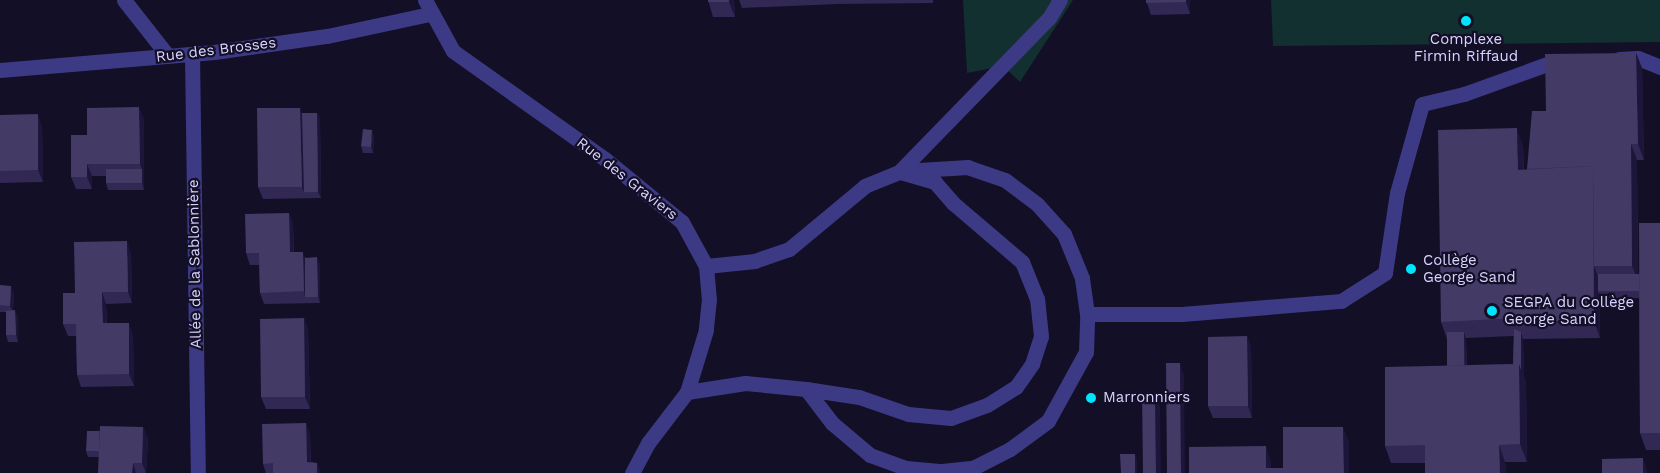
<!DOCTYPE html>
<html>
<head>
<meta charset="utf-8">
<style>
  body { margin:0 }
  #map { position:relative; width:1660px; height:473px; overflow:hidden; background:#130f26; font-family:"Work Sans",sans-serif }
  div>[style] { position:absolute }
  .green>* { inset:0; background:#12302f }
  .service>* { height:15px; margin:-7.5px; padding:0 7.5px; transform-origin:7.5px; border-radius:7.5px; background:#3d3a85 }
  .minor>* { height:15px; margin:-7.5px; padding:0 7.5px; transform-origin:7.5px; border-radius:7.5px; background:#3d3a85 }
  .wall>* { inset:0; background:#312854 }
  .shaded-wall>* { inset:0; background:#1d163a }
  .building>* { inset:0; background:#433a66 }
  .dots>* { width:16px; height:16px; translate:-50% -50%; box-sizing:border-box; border:3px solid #130f26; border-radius:50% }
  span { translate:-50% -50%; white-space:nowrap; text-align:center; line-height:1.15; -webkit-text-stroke:4.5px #130f26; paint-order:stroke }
  .poi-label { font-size:15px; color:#d9d4ff }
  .left { translate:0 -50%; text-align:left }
  .street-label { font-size:15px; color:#d9d4ff }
</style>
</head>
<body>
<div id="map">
  <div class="green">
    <div style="clip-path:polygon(963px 0,1073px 0,1020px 82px,1003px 66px,967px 73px)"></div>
    <div style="clip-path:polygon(1271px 0,1660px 0,1660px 42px,1273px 46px)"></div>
  </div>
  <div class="service">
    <div style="left:1619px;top:59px;width:19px;rotate:-3deg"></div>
    <div style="left:1638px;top:58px;width:24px;rotate:22deg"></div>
    <div style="left:899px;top:172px;width:215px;rotate:-45.8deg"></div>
    <div style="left:1049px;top:18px;width:21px;rotate:-59deg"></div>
    <div style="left:1087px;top:314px;width:95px"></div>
    <div style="left:1182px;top:314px;width:160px;rotate:-4.7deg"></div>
    <div style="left:1341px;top:301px;width:52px;rotate:-32.5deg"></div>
    <div style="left:1385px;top:273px;width:81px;rotate:-81.5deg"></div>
    <div style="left:1397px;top:193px;width:92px;rotate:-74.3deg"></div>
    <div style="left:1422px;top:104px;width:43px;rotate:-13.4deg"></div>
    <div style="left:1464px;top:94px;width:91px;rotate:-19.8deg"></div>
    <div style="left:1550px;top:63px;width:15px;rotate:-4deg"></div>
    <div style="left:806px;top:389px;width:43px;rotate:52.6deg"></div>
    <div style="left:832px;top:423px;width:50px;rotate:40.1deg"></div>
    <div style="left:870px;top:455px;width:38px;rotate:20deg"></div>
    <div style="left:906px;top:468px;width:36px;rotate:5deg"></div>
    <div style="left:942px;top:471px;width:31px;rotate:-6deg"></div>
    <div style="left:973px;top:468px;width:42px;rotate:-27.2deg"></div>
    <div style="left:1010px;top:449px;width:47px;rotate:-36.4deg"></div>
    <div style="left:1048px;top:421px;width:79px;rotate:-61.2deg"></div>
    <div style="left:1086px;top:352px;width:38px;rotate:-88deg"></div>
    <div style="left:1087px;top:314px;width:36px;rotate:-98deg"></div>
    <div style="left:1082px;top:278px;width:48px;rotate:-112.2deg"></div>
    <div style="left:1064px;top:234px;width:40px;rotate:-132deg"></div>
    <div style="left:1037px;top:204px;width:40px;rotate:-143deg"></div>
    <div style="left:1005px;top:180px;width:39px;rotate:-161deg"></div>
    <div style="left:968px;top:167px;width:66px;rotate:176.5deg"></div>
  </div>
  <div class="minor">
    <div style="left:124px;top:0;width:71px;rotate:51.8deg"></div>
    <div style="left:425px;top:0;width:58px;rotate:61.2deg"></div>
    <div style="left:453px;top:51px;width:186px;rotate:35.4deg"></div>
    <div style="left:605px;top:159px;width:99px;rotate:39.3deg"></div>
    <div style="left:682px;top:222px;width:50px;rotate:61.4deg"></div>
    <div style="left:706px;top:266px;width:33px;rotate:85deg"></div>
    <div style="left:709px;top:299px;width:31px;rotate:96deg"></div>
    <div style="left:706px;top:330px;width:65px;rotate:107deg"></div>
    <div style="left:687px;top:392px;width:64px;rotate:127.4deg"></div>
    <div style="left:648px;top:443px;width:34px;rotate:118deg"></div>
    <div style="left:192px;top:54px;width:419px;rotate:89.2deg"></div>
    <div style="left:0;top:70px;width:215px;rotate:-4.8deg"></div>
    <div style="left:214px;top:52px;width:114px;rotate:-8.1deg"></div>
    <div style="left:327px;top:36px;width:105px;rotate:-12.1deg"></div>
    <div style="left:687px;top:392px;width:59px;rotate:-8.8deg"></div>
    <div style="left:745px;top:383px;width:61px;rotate:5.6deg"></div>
    <div style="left:806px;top:389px;width:54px;rotate:8.6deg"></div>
    <div style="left:859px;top:397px;width:52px;rotate:19.1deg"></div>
    <div style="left:908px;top:414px;width:43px;rotate:5.3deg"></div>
    <div style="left:951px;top:418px;width:38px;rotate:-20deg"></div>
    <div style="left:987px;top:405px;width:34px;rotate:-32deg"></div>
    <div style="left:1016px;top:387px;width:28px;rotate:-55deg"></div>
    <div style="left:1032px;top:364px;width:29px;rotate:-72deg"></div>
    <div style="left:1041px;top:336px;width:37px;rotate:-96deg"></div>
    <div style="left:1037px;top:299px;width:40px;rotate:-112deg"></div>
    <div style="left:1022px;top:262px;width:91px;rotate:-139.5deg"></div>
    <div style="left:953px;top:203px;width:28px;rotate:-131deg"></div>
    <div style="left:935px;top:182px;width:37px;rotate:-164deg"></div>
    <div style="left:899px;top:172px;width:37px;rotate:158deg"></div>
    <div style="left:865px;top:186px;width:99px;rotate:140.3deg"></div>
    <div style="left:789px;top:249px;width:36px;rotate:161deg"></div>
    <div style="left:755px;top:261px;width:49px;rotate:174.2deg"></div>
  </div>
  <div class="wall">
    <div style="clip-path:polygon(708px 0,734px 0,735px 17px,713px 17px)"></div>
    <div style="clip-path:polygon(739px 0,933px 0,933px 3px,838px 4px,742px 8px)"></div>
    <div style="clip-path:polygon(1146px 0,1190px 0,1190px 14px,1151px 15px)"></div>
    <div style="clip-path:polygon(evenodd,1636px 53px,1642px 68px,1644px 160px,1637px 160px,1638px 274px,1639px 274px,1660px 223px,1660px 450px,1646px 450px,1640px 433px,1639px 298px,1600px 298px,1600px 338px,1523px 339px,1524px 376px,1526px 382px,1527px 462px,1505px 462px,1506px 473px,1425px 473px,1425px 463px,1391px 463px,1385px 446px,1447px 366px,1447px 339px,1441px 322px,1523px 145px,1524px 170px,1527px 169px,1546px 111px,1636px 53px,1514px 336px,1513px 364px,1467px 365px,1466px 338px,1514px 336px)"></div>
    <div style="clip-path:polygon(300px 108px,302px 113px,317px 113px,320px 119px,321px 198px,263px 199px,258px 187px)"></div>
    <div style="clip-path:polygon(0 115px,42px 126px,43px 182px,0 183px)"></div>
    <div style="clip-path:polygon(144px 119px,144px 190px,108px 190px,106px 183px,106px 176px,92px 176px,92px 189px,76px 189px,71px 177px,87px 135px)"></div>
    <div style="clip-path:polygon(374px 136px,373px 153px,363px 153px,361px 146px)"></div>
    <div style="clip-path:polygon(289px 213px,293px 225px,294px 252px,320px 264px,320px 303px,264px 304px,260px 293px,259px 265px,250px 265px,246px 253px)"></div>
    <div style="clip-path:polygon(131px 253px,132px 303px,106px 304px,107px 323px,133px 335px,134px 386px,81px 387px,77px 375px,76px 336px,68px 336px,63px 324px,75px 293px)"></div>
    <div style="clip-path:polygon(0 285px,14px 293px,13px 310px,18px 317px,18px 342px,8px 342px,6px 335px,6px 312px,0 312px)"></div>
    <div style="clip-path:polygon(304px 318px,308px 330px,310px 409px,266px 409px,261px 397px)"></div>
    <div style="clip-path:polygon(1247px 336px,1251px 348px,1252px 418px,1213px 418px,1208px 406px)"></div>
    <div style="clip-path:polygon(306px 423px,310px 435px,311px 462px,317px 463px,320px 473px,266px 473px,263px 464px)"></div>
    <div style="clip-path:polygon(143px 427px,148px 439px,146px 473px,98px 473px,99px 457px,88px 457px,86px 451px,99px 431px)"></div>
  </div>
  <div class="shaded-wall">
    <div style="clip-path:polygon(729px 0,734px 0,735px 17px,729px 2px)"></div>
    <div style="clip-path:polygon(1186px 0,1190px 0,1190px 14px,1186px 2px)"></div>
    <div style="clip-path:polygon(1636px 53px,1642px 68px,1644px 160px,1638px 144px)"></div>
    <div style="clip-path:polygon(139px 107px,144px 119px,144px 175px,140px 164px)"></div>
    <div style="clip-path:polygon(300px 108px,305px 120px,304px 192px,302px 187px)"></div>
    <div style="clip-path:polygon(317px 113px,320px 119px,321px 198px,318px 192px)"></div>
    <div style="clip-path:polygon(38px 114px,42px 126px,43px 182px,38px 170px)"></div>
    <div style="clip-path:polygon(1517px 128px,1523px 145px,1524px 187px,1518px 170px)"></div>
    <div style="clip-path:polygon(372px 130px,374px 136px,373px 153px,371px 147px)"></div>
    <div style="clip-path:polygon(1631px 144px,1637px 160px,1638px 281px,1632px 266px)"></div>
    <div style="clip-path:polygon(87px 164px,92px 176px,92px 189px,87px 177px)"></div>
    <div style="clip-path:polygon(1593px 166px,1594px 266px,1600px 281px,1598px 291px,1600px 298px,1600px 338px,1594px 321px)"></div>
    <div style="clip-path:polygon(142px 169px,144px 175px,144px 190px,142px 183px)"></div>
    <div style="clip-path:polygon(289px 213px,293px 225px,294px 264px,290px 252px)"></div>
    <div style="clip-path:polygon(127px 241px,131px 253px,132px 303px,128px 292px)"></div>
    <div style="clip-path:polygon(303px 252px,307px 264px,305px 297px,304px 291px)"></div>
    <div style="clip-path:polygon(317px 257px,320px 264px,320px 303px,318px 297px)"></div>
    <div style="clip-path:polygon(11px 286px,14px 293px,13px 312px,10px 306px)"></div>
    <div style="clip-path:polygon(102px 292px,106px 304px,107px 335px,103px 323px)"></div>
    <div style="clip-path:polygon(15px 310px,18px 317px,18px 342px,16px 335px)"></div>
    <div style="clip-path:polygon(304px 318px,308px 330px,310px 409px,305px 397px)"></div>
    <div style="clip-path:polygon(129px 323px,133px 335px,134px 386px,129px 374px)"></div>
    <div style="clip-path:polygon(1464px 332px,1466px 339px,1467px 383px,1465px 376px)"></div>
    <div style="clip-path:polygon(1521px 332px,1523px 339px,1524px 376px,1526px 382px,1527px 462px,1520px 444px,1519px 364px)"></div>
    <div style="clip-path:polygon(1247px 336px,1251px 348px,1252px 418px,1248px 406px)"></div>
    <div style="clip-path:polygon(1180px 363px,1184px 375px,1185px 473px,1181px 473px)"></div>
    <div style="clip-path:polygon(1155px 393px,1160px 405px,1161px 473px,1156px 473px)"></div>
    <div style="clip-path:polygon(306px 423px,310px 435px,311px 473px,307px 462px)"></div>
    <div style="clip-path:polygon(143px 427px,148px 439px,146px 473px,142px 463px)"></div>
    <div style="clip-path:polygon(1343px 427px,1349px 442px,1349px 473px,1344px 473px)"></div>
    <div style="clip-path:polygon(1499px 445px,1505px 462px,1506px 473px,1500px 473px)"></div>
    <div style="clip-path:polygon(1266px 446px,1271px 461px,1271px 473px,1266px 468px)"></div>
    <div style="clip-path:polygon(1135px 454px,1137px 460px,1137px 473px,1135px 473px)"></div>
    <div style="clip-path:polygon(1643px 458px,1648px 473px,1643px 473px)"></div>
    <div style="clip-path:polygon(133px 463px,136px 473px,132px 473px)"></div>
    <div style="clip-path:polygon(317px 463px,320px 473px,317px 473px)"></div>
  </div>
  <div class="building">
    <div style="clip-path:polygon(708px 0,729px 0,729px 2px,708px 2px)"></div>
    <div style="clip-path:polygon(1146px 0,1186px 0,1186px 2px,1146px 3px)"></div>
    <div style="clip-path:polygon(1636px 53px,1638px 144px,1631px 144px,1632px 266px,1594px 266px,1593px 166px,1527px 169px,1532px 111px,1546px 111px,1545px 54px)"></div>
    <div style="clip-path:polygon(139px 107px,140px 164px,87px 164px,87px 177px,71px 177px,71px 135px,87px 135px,87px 108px)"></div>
    <div style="clip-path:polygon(257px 108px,300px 108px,302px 187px,258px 187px)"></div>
    <div style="clip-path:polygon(302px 113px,317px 113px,318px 192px,304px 192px)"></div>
    <div style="clip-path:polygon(38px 114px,38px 170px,0 171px,0 115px)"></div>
    <div style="clip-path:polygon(1517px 128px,1518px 170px,1593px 166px,1594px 321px,1516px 321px,1517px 318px,1441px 322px,1438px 130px)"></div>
    <div style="clip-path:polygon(363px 129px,372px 130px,371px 147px,361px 146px)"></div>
    <div style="clip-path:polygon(106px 169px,142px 169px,142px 183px,106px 183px)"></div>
    <div style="clip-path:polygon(289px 213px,290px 252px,303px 252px,304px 291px,260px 293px,259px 253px,246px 253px,245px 214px)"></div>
    <div style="clip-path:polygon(1639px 223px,1660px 223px,1660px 433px,1640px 433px)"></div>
    <div style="clip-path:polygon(127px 241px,128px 292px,102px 292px,102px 308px,103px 323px,129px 323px,129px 374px,77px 375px,76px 324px,63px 324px,63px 293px,75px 293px,74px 242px)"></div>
    <div style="clip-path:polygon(317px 257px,318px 297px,305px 297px,305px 258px)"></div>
    <div style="clip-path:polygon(1598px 274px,1639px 274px,1639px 291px,1598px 291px)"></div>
    <div style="clip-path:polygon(0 285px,11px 286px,10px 306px,0 305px)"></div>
    <div style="clip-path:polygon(15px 310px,16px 335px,6px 335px,6px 311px)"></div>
    <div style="clip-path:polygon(304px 318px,305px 397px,261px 397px,260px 319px)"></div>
    <div style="clip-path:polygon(1514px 329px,1521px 332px,1521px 370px,1519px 364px,1513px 364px)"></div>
    <div style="clip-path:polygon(1447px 332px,1464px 332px,1464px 365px,1447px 366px)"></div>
    <div style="clip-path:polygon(1247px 336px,1248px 406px,1208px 406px,1208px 337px)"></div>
    <div style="clip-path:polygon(1166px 363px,1180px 363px,1181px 473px,1167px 473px)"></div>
    <div style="clip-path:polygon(1519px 364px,1520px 444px,1499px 445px,1500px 473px,1425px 473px,1425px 445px,1385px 446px,1385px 367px)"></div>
    <div style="clip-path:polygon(1142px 393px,1155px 393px,1156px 473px,1143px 473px)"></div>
    <div style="clip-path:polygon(306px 423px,307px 462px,317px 463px,317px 473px,273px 473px,273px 463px,263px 464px,262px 424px)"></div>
    <div style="clip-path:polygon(100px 426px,143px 427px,142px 463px,133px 463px,132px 473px,98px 473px)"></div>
    <div style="clip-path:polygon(1283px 427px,1343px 427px,1344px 473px,1189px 473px,1189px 447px,1266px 446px,1266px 468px,1283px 468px)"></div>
    <div style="clip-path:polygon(87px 431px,99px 431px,99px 451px,86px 451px)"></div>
    <div style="clip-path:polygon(1120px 454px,1135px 454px,1135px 473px,1121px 473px)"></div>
    <div style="clip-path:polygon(1643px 458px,1643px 473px,1602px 473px,1602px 459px)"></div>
  </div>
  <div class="dots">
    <div style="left:1466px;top:21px;background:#00e5ff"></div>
    <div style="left:1411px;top:269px;background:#00e5ff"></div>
    <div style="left:1492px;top:311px;background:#00e5ff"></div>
    <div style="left:1091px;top:398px;background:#00e5ff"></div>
  </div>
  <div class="poi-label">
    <span style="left:1466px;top:48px">Complexe<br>Firmin Riffaud</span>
    <span class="left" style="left:1423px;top:269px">Collège<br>George Sand</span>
    <span class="left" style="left:1504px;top:311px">SEGPA du Collège<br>George Sand</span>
    <span class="left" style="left:1103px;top:398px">Marronniers</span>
  </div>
  <div class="street-label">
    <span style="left:216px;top:50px;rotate:-7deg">Rue des Brosses</span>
    <span style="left:627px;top:179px;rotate:38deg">Rue des Graviers</span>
    <span style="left:195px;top:264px;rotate:-91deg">Allée de la Sablonnière</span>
  </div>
</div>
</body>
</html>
